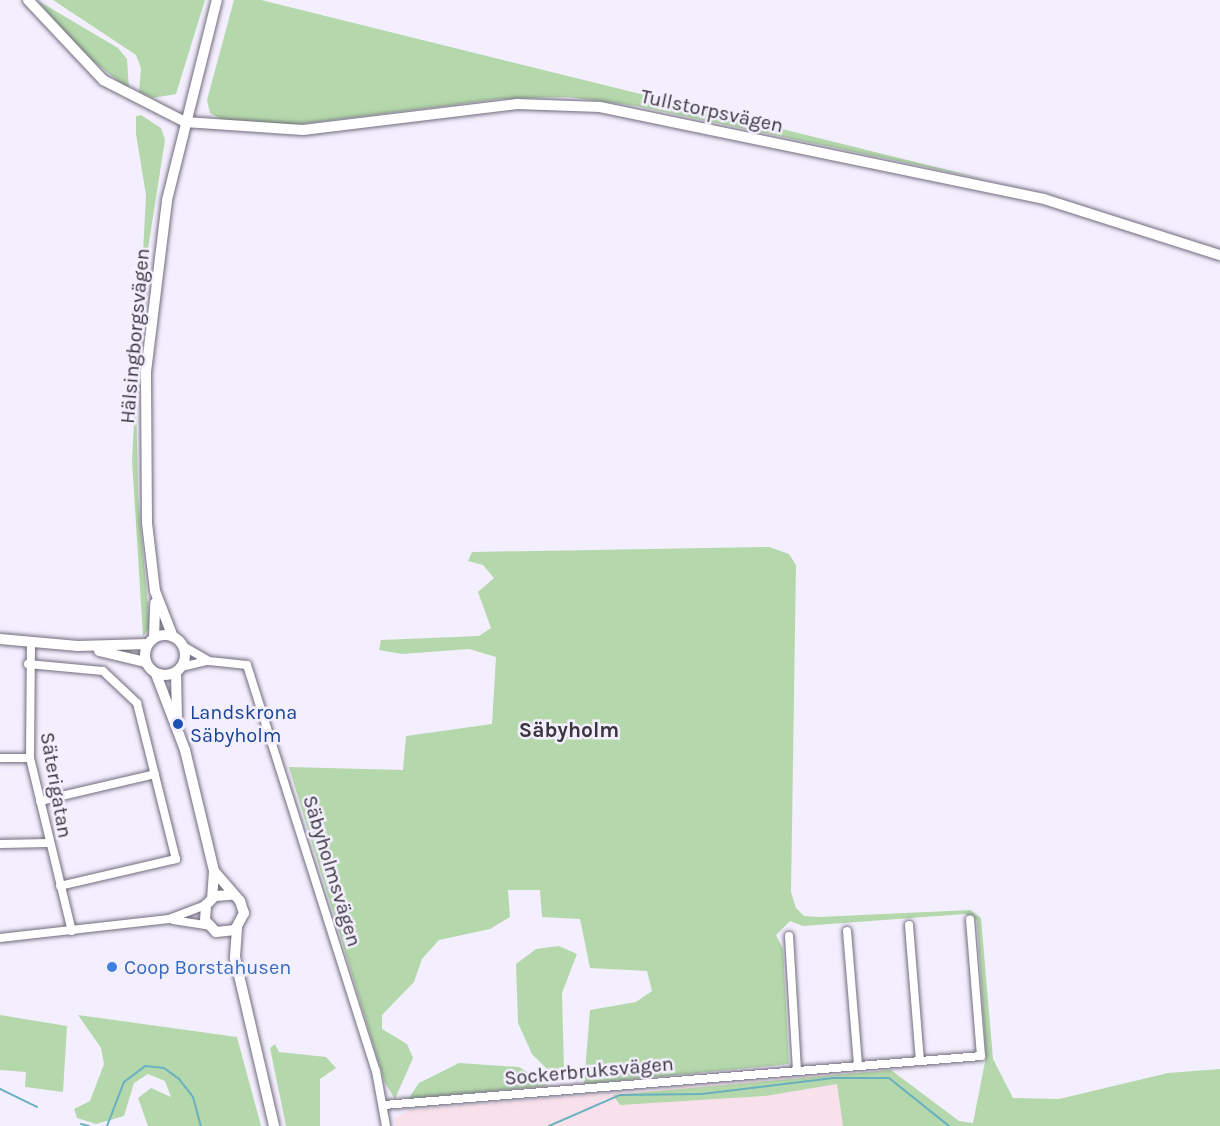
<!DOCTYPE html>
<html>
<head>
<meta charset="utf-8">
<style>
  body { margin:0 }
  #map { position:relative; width:1220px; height:1126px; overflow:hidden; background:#f4effe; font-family:Karla,sans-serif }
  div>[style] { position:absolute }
  .industrial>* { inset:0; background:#f9e1eb }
  .green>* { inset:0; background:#b4d8ab }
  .stream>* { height:2px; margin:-1px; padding:0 1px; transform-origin:1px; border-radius:1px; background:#69b1c0 }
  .roads { filter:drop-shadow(0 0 2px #716c7c) drop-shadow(0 0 2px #716c7c) }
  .street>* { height:8px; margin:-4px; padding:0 4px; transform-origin:4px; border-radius:4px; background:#fff }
  .secondary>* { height:10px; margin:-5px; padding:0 5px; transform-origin:5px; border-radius:5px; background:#fff }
  .secondary>.ring { margin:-5px; padding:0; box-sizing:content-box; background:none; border:10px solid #fff; border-radius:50% }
  .dots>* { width:16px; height:16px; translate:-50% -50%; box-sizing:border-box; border:3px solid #f4effe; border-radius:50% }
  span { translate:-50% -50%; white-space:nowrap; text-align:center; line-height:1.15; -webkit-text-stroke:5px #f4effe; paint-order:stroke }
  .street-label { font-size:20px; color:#39363d }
  .transit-label { font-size:20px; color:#164399 }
  .left { translate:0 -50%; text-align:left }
  .shop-label { font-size:20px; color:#366cbe }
  .neighbourhood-label { font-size:21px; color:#39363d; font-weight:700 }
</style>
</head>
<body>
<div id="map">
  <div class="industrial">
    <div style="clip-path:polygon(855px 1073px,862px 1126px,395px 1126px,395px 1118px,410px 1110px)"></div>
  </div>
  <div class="green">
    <div style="clip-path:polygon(37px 0,118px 48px,127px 59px,129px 89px,81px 52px)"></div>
    <div style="clip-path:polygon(53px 0,205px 0,176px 94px,153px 98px,139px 92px,141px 68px,136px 55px)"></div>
    <div style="clip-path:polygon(234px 0,261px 0,988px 180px,636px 106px,568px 97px,500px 99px,285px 126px,226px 122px,210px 113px,207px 100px)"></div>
    <div style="clip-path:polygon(141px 115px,161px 128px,165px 140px,147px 255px,136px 394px,138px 497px,150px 628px,143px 636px,132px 460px,146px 195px,136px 134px,136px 116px)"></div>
    <div style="clip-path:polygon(769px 547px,789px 554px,796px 565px,791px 892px,796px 908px,804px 916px,819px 917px,970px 910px,981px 918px,993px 1059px,1013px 1098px,1059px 1099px,1168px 1073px,1220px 1069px,1220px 1126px,843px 1126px,837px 1084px,765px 1096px,620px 1105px,613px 1095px,891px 1070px,959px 1121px,973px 1123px,986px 1057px,977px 920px,965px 914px,803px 926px,790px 921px,776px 935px,783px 949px,789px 1064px,584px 1084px,590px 1010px,636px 1002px,652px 991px,647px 971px,590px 968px,580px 919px,542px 917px,540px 890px,508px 890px,510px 917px,490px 929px,439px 940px,422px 959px,414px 982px,382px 1015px,382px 1029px,407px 1044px,413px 1058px,395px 1099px,385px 1083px,289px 767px,403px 770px,406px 736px,492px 724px,496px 657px,469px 649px,402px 654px,379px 650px,381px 640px,479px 636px,491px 628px,478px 592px,494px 578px,483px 565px,468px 561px,472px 552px)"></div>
    <div style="clip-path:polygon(559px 946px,577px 954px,562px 993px,564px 1070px,548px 1070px,532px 1054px,518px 1023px,516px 964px,536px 949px)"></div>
    <div style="clip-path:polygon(0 1015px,67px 1026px,63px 1092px,25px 1087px,26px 1072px,0 1070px)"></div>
    <div style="clip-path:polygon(78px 1015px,237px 1037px,261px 1126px,148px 1126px,138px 1098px,151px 1088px,171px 1097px,165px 1081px,148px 1074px,134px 1083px,124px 1116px,96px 1124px,77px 1118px,74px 1109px,90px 1101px,104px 1064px,101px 1048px)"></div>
    <div style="clip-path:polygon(275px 1044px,279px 1052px,326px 1057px,336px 1068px,320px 1079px,320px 1126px,286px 1126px,270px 1048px)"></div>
    <div style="clip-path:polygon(459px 1063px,519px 1067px,548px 1086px,408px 1099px,419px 1083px)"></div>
  </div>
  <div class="stream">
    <div style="left:0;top:1089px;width:41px;rotate:25.9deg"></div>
    <div style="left:81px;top:1124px;width:8px;rotate:14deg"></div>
    <div style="left:107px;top:1126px;width:47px;rotate:-68.9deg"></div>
    <div style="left:124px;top:1082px;width:26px;rotate:-37deg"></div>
    <div style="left:145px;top:1066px;width:19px;rotate:6deg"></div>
    <div style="left:164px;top:1068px;width:19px;rotate:36deg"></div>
    <div style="left:179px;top:1079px;width:23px;rotate:52deg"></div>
    <div style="left:193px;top:1097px;width:30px;rotate:75deg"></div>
    <div style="left:549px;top:1126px;width:77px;rotate:-23.6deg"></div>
    <div style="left:620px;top:1095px;width:82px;rotate:-0.7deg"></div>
    <div style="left:702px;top:1094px;width:132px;rotate:-7deg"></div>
    <div style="left:833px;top:1078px;width:56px"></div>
    <div style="left:889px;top:1078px;width:77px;rotate:38.7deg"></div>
  </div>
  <div class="roads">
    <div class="street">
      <div style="left:31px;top:642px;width:116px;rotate:90.5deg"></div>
      <div style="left:30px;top:758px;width:178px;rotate:76.4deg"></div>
      <div style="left:183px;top:646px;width:30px;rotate:30deg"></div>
      <div style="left:209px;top:661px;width:38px;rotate:6deg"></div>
      <div style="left:247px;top:665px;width:426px;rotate:72.4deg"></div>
      <div style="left:376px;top:1071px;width:56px;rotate:79.7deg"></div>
      <div style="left:28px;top:664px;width:75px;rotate:5.3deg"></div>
      <div style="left:103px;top:671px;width:47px;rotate:43.3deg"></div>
      <div style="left:137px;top:703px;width:161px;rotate:76deg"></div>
      <div style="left:176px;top:859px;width:119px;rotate:166.9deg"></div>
      <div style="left:181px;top:667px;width:27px;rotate:-13deg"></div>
      <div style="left:0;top:758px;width:30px"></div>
      <div style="left:40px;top:801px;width:118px;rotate:-13.2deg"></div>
      <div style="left:0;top:844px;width:49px;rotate:-1.2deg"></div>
      <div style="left:173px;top:920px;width:36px;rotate:9deg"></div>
      <div style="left:909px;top:925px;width:136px;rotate:85.4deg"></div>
      <div style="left:847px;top:931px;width:135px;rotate:85.3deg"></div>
      <div style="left:789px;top:936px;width:135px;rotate:86.6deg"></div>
      <div style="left:0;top:938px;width:170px;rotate:-6.4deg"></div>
      <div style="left:169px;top:919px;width:40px;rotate:-21deg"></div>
      <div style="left:384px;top:1105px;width:599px;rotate:-4.69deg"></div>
      <div style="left:981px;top:1056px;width:137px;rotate:-94.6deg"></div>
    </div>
    <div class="secondary">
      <div style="left:28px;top:0;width:110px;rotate:46.8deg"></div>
      <div style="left:103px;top:80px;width:92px;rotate:27.1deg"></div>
      <div style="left:185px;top:122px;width:118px;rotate:3.9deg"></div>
      <div style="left:303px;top:130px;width:216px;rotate:-6.9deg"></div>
      <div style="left:517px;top:104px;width:83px;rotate:2.1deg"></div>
      <div style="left:600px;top:107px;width:453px;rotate:11.7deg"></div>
      <div style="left:1044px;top:199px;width:185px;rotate:17.7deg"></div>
      <div class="ring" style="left:145px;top:635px;width:30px;height:30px"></div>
      <div style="left:173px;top:637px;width:49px;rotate:-111.4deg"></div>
      <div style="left:155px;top:591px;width:68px;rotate:-96.7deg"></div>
      <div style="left:147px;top:523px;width:151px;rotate:-90.4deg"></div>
      <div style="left:146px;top:372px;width:173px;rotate:-83deg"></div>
      <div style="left:167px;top:200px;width:206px;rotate:-76deg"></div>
      <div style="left:154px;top:638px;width:35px;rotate:-88deg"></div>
      <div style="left:0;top:639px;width:78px;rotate:5.1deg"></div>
      <div style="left:78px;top:646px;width:70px;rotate:-1.6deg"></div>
      <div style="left:99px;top:651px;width:47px;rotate:13.4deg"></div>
      <div style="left:176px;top:672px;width:48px;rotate:88.8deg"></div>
      <div style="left:156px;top:674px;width:81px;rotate:69.1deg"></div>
      <div style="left:185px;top:750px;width:124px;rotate:76.5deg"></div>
      <div style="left:214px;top:871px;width:27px;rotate:94deg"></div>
      <div style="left:214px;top:871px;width:40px;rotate:49deg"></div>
      <div style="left:240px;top:901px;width:13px;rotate:72deg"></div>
      <div style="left:244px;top:913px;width:19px;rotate:118deg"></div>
      <div style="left:235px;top:930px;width:19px;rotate:174deg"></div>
      <div style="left:216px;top:932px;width:16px;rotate:-133deg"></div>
      <div style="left:205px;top:920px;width:15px;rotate:-86deg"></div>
      <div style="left:206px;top:905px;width:13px;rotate:-45deg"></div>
      <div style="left:215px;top:896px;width:16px;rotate:-4deg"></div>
      <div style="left:237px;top:928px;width:30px;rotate:94deg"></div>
      <div style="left:235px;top:958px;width:172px;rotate:76.9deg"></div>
    </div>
  </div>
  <div class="dots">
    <div style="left:178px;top:724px;background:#1a4fb4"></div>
    <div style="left:112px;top:967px;background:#3f7fe0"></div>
  </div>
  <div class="street-label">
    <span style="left:712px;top:111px;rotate:12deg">Tullstorpsvägen</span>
    <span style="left:135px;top:336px;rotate:-85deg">Hälsingborgsvägen</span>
    <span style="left:56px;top:785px;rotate:80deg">Säterigatan</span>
    <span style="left:332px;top:871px;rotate:73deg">Säbyholmsvägen</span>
    <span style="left:589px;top:1071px;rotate:-5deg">Sockerbruksvägen</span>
  </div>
  <div class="transit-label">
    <span class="left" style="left:190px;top:724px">Landskrona<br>Säbyholm</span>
  </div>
  <div class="shop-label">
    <span class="left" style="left:124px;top:967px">Coop Borstahusen</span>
  </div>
  <div class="neighbourhood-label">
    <span style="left:569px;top:730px">Säbyholm</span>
  </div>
</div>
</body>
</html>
